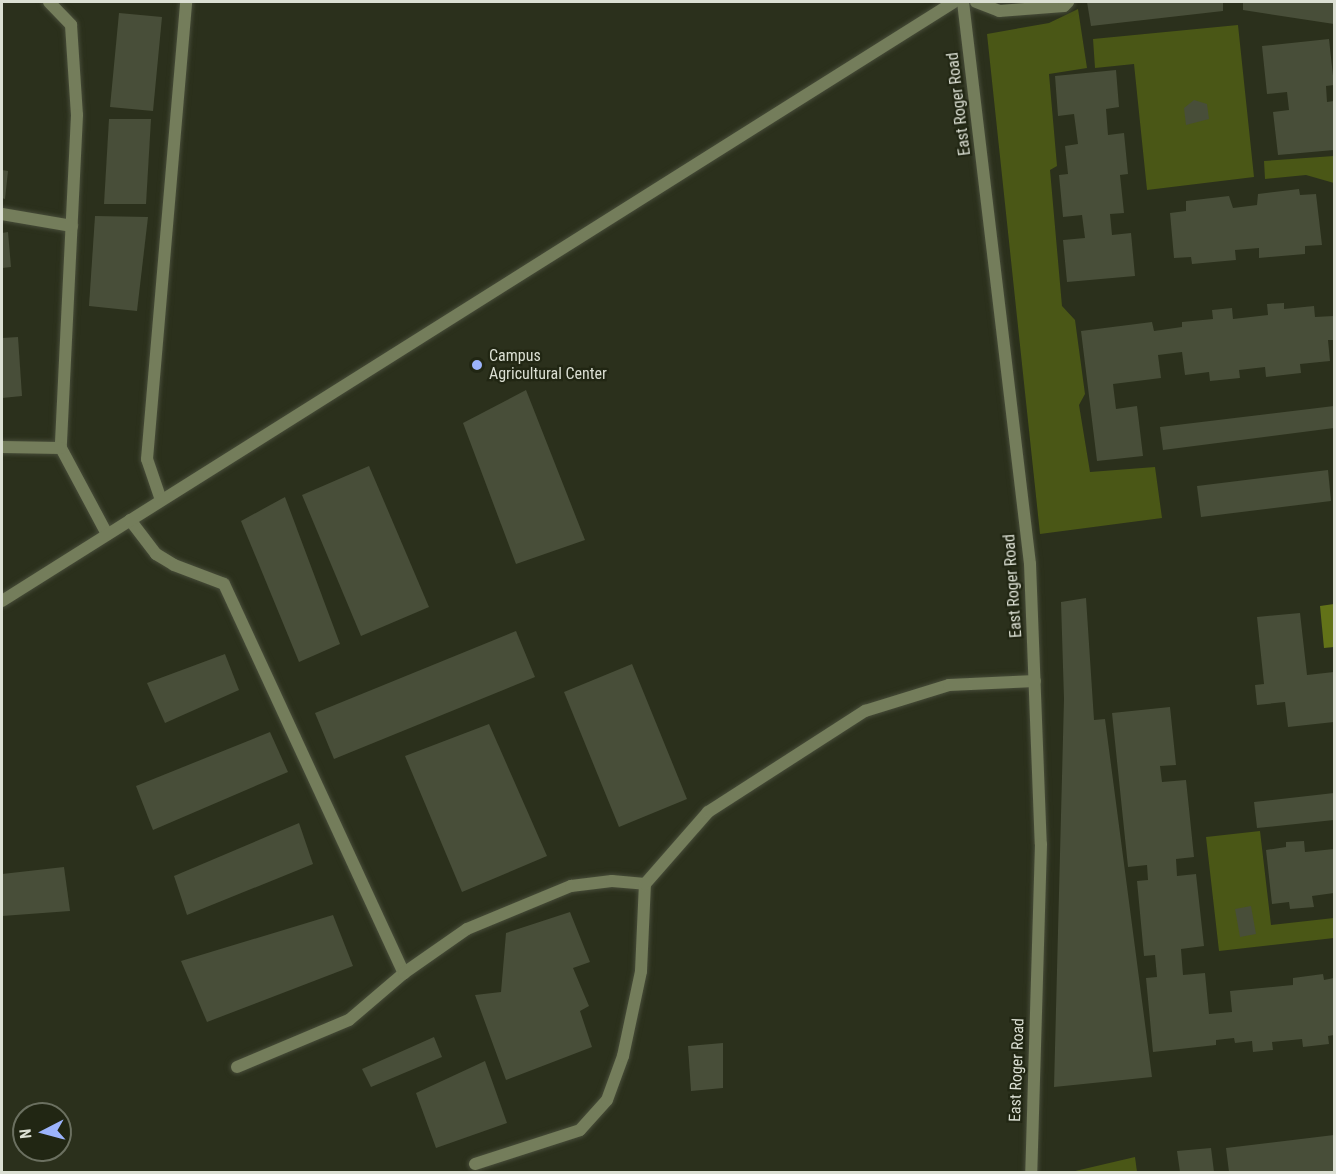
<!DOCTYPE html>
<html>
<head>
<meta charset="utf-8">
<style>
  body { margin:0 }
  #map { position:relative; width:1336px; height:1174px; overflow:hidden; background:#2b301c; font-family:"Roboto Condensed",sans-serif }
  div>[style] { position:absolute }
  .green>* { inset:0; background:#4a5716 }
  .water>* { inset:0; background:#627218 }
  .building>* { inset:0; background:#484e39 }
  .roads { filter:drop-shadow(0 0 2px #474c39) drop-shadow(0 0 2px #474c39) }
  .lane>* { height:12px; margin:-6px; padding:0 6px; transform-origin:6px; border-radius:6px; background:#747d5b }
  .street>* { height:12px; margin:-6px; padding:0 6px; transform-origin:6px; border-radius:6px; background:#747d5b }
  .dots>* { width:16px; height:16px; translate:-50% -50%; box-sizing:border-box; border:3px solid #212613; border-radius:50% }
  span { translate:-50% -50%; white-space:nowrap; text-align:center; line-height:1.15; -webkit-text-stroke:4.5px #212613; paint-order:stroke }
  .street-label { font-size:16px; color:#dbdfd3 }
  .poi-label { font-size:16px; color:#dbdfd3 }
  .left { translate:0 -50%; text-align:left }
  .frame { position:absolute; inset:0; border:3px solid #dbdfd3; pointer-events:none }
  .north { position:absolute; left:12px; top:1102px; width:60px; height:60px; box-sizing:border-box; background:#212613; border:2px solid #6b7060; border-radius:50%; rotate:264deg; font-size:16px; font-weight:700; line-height:24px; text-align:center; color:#dbdfd3 }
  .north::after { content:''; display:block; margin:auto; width:21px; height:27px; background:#9cb4fd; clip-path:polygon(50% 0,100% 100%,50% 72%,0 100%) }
</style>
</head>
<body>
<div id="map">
  <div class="green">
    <div style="clip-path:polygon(1078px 9px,1087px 68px,1049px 74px,1057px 166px,1050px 170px,1062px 306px,1075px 320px,1085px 394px,1079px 405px,1090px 472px,1155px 467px,1162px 518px,1040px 534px,987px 34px,1049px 23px)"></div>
    <div style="clip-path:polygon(1238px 25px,1254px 177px,1147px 190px,1134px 64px,1095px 68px,1093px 39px)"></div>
    <div style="clip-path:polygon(1334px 156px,1334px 183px,1306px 175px,1265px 179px,1264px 161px)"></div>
    <div style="clip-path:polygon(1260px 831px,1271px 925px,1334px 918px,1334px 938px,1219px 951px,1206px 837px)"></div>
    <div style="clip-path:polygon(1135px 1157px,1137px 1172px,1071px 1172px)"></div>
  </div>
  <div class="water">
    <div style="clip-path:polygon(1334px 604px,1334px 647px,1324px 648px,1320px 606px)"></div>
  </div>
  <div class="building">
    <div style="clip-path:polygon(1087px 2px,1223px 2px,1223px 11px,1091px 26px)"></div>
    <div style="clip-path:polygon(1243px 2px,1334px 2px,1334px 24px,1243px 10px)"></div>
    <div style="clip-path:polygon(119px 13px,162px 17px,153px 111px,110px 107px)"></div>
    <div style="clip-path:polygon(1329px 39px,1334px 85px,1326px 86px,1327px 102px,1334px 101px,1334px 150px,1278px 155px,1273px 112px,1289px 110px,1287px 92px,1267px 94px,1262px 46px)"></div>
    <div style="clip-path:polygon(1116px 70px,1119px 107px,1106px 109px,1108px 135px,1124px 133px,1128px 174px,1120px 175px,1124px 213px,1110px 214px,1112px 235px,1131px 233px,1135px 276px,1067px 282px,1063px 240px,1085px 238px,1082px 215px,1063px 217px,1059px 175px,1068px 174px,1065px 146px,1078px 144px,1074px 114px,1058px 116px,1055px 76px)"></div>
    <div style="clip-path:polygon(1194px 100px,1207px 104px,1209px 119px,1186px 125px,1184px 108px)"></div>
    <div style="clip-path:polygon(109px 119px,151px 119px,146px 204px,104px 204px)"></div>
    <div style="clip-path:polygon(2px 170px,8px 171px,5px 199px,2px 198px)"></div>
    <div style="clip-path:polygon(1299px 189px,1300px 195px,1316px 194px,1322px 245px,1305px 246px,1305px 254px,1259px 258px,1259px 248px,1235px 250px,1236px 260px,1192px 264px,1191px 257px,1174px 258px,1170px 213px,1186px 211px,1186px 201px,1229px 196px,1233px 208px,1257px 205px,1258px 194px)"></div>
    <div style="clip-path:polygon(95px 216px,148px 217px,137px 311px,89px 306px)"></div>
    <div style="clip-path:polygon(8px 232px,11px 267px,2px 268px,2px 233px)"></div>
    <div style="clip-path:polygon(1284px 303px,1284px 309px,1314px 306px,1315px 317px,1334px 316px,1334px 340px,1328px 340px,1330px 361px,1300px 364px,1301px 373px,1266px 377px,1265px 367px,1239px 370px,1240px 378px,1210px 381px,1209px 372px,1185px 375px,1182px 352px,1158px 355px,1161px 378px,1113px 384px,1116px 409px,1137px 406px,1143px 456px,1097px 461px,1081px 331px,1152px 322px,1154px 331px,1182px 327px,1182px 322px,1213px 319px,1212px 310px,1232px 308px,1233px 319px,1268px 315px,1267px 304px)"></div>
    <div style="clip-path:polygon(18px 337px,22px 396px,2px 398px,2px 338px)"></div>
    <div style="clip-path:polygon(526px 390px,585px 540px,516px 564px,463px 423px)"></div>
    <div style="clip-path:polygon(1334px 406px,1334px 428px,1163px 450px,1160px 427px)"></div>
    <div style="clip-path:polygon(369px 466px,429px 607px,361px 636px,302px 495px)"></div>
    <div style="clip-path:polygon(1328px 470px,1331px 501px,1201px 517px,1197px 486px)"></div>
    <div style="clip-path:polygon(285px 497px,340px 644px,299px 662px,241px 521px)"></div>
    <div style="clip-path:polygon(1086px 598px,1094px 720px,1105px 719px,1152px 1077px,1054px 1087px,1064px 699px,1061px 602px)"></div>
    <div style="clip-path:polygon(1300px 613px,1307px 675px,1334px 672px,1334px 722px,1288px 727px,1285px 702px,1257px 705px,1255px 685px,1264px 684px,1257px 617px)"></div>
    <div style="clip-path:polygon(516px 631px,535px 677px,334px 759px,315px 713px)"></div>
    <div style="clip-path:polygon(225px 654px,239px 690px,165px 723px,147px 683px)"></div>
    <div style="clip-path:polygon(632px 664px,687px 799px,619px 827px,564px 692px)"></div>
    <div style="clip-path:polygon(1170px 707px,1176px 765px,1160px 766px,1162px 782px,1186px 780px,1194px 857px,1176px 859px,1177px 876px,1196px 874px,1204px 946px,1181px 949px,1183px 975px,1205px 973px,1209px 1014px,1232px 1012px,1230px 991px,1293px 985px,1293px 978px,1323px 974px,1324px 980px,1334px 978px,1334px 1035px,1328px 1036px,1329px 1044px,1303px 1047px,1302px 1039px,1272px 1042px,1273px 1050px,1253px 1052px,1252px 1041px,1235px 1043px,1234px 1038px,1216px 1040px,1216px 1045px,1153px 1052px,1146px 978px,1157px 977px,1155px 955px,1144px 956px,1137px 881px,1148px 880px,1147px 865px,1128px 867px,1112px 713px)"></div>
    <div style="clip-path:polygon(489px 724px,547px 856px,462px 892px,405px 756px)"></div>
    <div style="clip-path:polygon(270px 732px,288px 772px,153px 830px,136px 786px)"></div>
    <div style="clip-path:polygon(1334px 793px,1334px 820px,1257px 828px,1254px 802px)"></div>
    <div style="clip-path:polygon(299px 823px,313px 864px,187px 915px,174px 876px)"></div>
    <div style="clip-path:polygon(1304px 841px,1305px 852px,1334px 849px,1334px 893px,1312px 896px,1314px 907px,1290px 909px,1289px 902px,1272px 904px,1266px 850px,1286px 847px,1286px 842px)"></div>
    <div style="clip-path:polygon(64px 867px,70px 911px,2px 916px,2px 874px)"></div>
    <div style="clip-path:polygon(1251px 906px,1256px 934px,1240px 937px,1235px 909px)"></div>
    <div style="clip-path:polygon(570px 912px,590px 962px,573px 968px,589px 1006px,580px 1011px,592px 1047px,506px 1080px,475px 995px,501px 992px,506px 933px)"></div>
    <div style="clip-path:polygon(333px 915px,353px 966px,207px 1022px,181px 961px)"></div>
    <div style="clip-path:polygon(434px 1037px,442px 1057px,371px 1087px,362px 1069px)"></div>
    <div style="clip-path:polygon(723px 1043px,723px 1088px,691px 1091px,688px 1046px)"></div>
    <div style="clip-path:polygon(485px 1061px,507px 1123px,436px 1148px,416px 1093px)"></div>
    <div style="clip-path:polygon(1334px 1135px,1334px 1172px,1229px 1172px,1226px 1148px)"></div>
    <div style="clip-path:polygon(1211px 1148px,1214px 1172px,1180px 1172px,1177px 1151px)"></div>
  </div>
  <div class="roads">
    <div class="lane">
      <div style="left:49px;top:2px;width:32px;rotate:46deg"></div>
      <div style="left:71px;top:25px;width:90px;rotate:86.2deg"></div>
      <div style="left:77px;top:115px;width:333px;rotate:92.8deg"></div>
      <div style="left:61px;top:448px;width:98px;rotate:61.9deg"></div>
      <div style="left:976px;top:2px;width:25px;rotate:21deg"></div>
      <div style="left:999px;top:11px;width:65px;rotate:-4.4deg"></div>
      <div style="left:1064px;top:6px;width:6px;rotate:-45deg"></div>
      <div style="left:2px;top:214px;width:71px;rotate:9.7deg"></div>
      <div style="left:2px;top:447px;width:59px;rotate:1deg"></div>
      <div style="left:161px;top:500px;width:43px;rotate:-108.9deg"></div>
      <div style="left:147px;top:459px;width:459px;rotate:-85.1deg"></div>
      <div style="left:130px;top:520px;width:43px;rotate:52.6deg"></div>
      <div style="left:156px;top:554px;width:21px;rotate:31deg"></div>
      <div style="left:174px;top:565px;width:53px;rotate:20.8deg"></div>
      <div style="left:224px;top:584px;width:429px;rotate:65.2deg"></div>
      <div style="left:2px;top:601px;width:1125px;rotate:-32.18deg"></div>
      <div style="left:237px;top:1067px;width:121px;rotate:-22.8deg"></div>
      <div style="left:349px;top:1020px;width:72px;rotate:-40.5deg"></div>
      <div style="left:404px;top:973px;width:77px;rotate:-34.9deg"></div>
      <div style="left:467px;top:929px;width:113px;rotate:-22.5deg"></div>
      <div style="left:571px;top:886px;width:41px;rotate:-7deg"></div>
      <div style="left:612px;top:881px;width:33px;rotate:5deg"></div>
      <div style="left:475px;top:1164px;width:110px;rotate:-17.9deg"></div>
      <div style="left:580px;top:1130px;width:40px;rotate:-48deg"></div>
      <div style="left:607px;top:1100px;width:47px;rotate:-70deg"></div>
      <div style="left:623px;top:1056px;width:87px;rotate:-78deg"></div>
      <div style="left:641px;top:971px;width:87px;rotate:-87.4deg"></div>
      <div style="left:645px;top:884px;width:96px;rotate:-48.8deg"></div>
      <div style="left:708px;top:812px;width:187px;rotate:-32.8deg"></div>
      <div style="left:865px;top:711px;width:88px;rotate:-17.2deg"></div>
      <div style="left:949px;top:685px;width:86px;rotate:-2.7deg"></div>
    </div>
    <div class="street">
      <div style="left:963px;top:2px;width:566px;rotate:83.2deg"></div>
      <div style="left:1030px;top:564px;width:280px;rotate:87.8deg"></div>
      <div style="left:1041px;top:844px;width:328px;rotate:91.7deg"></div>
    </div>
  </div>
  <div class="dots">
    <div style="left:477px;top:365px;background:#9cb4fd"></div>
  </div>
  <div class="street-label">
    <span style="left:959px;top:104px;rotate:-97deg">East Roger Road</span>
    <span style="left:1013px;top:586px;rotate:-94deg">East Roger Road</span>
    <span style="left:1017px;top:1070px;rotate:-88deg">East Roger Road</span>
  </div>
  <div class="poi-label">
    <span class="left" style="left:489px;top:365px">Campus<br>Agricultural Center</span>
  </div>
  <div class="frame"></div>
  <div class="north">N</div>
</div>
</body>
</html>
